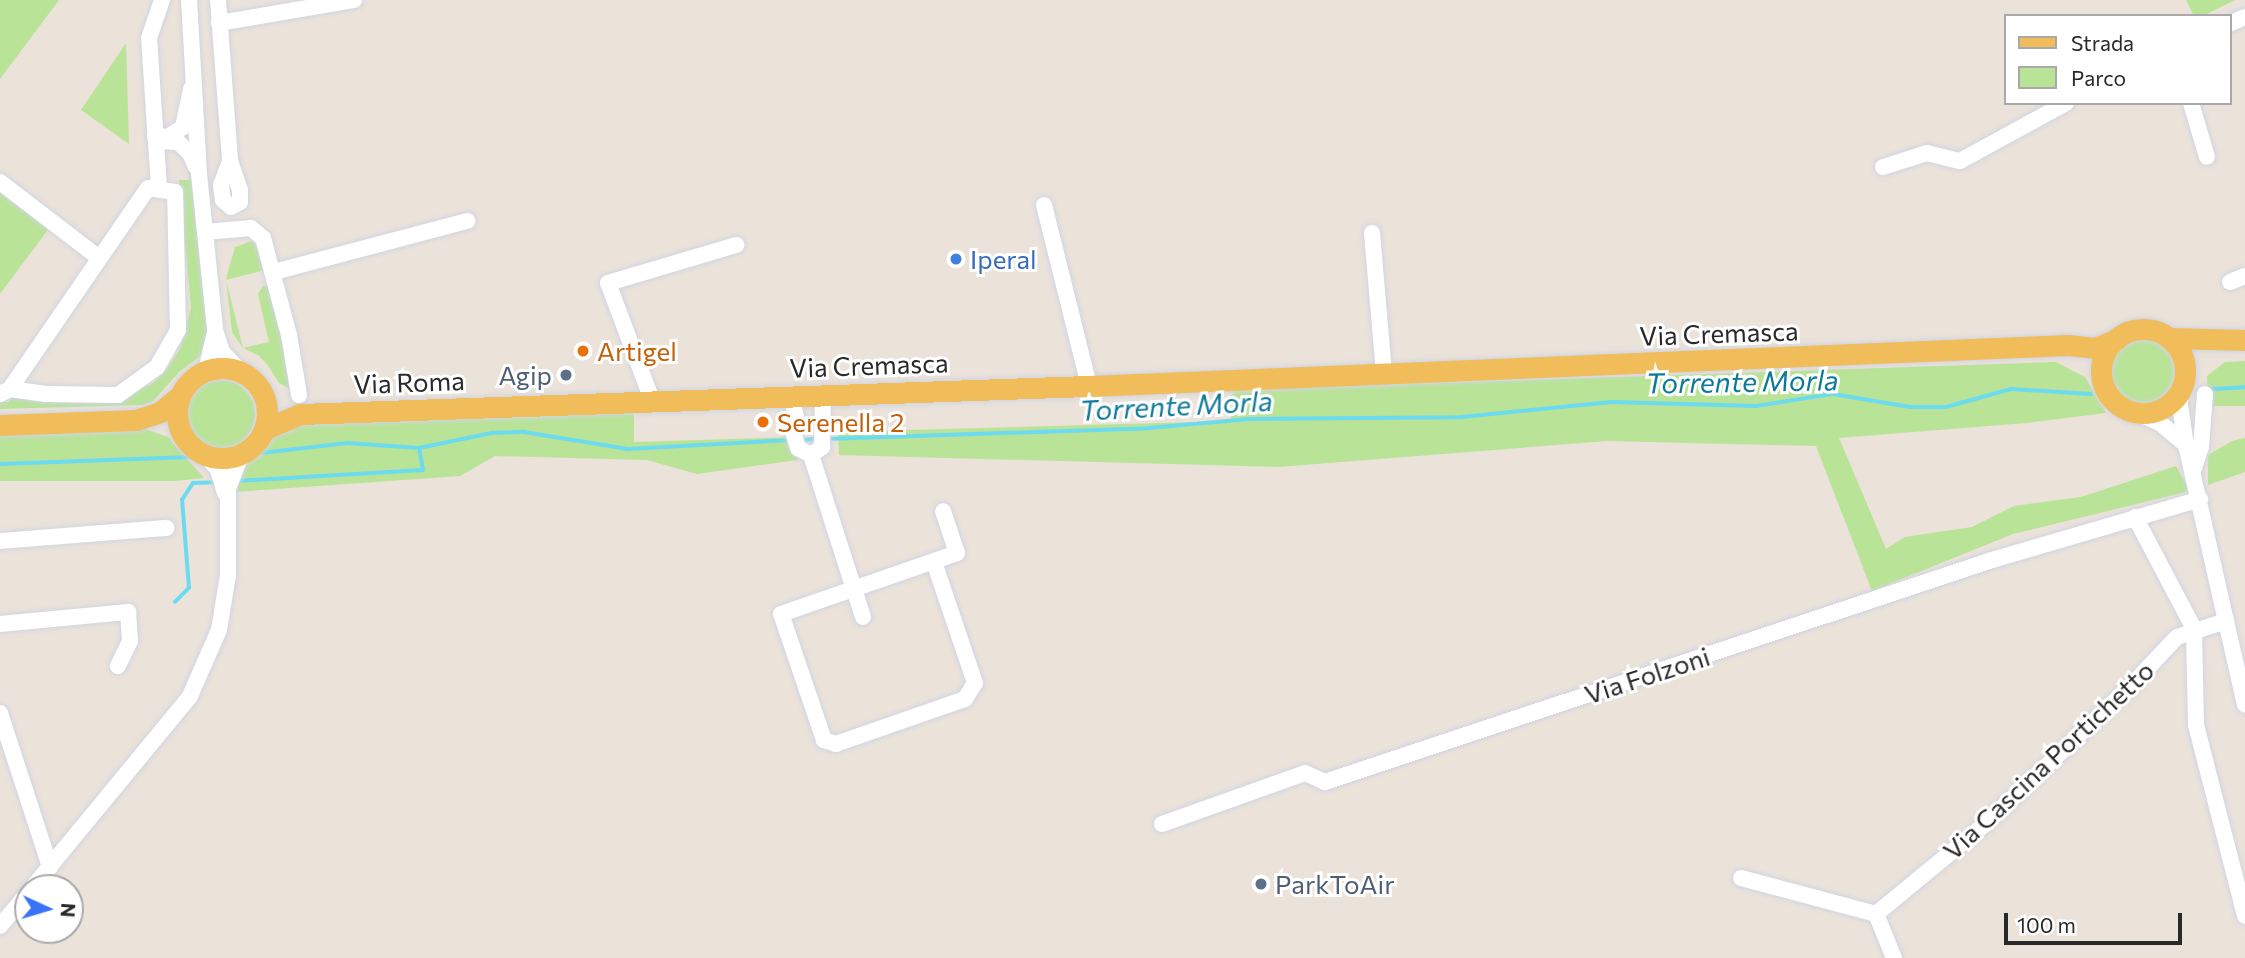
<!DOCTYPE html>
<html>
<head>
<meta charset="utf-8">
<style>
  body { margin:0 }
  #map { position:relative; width:2245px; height:958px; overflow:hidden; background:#ebe2da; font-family:Commissioner,sans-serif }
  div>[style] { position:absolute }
  .green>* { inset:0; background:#b9e396 }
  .round { border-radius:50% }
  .stream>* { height:3.5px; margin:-1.75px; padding:0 1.75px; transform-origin:1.75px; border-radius:1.75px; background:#6cdbef }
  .roads { filter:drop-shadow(0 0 2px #d0d5e2) drop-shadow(0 0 2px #d0d5e2) }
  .minor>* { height:16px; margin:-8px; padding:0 8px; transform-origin:8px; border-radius:8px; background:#fff }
  .major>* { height:21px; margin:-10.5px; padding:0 10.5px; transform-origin:10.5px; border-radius:10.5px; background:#f1bc5a }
  .major>.ring { margin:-10.5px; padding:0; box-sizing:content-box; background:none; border:21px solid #f1bc5a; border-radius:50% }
  .dots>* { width:19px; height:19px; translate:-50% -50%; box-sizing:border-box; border:4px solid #fff; border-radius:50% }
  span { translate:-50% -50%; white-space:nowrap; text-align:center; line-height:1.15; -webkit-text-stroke:6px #fff; paint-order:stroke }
  .shop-label { font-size:26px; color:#366cbe }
  .left { translate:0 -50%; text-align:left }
  .street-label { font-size:26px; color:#292929 }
  .food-label { font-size:26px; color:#c56008 }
  .service-label { font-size:26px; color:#4e5e75 }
  .right { translate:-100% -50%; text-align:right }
  .water-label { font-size:28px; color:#0d7999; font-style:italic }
  .legend { position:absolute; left:2004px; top:14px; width:228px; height:91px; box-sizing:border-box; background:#fff; border:2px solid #a9a9a9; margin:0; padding:9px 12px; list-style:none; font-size:21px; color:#292929 }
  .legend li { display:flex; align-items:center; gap:14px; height:35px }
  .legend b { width:35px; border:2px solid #a9a9a9 }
  .north { position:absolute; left:14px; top:874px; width:70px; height:70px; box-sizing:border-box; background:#fff; border:2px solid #a9a9a9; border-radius:50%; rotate:94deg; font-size:19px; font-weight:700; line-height:28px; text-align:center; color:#292929 }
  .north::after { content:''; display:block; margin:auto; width:24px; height:32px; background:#3873fa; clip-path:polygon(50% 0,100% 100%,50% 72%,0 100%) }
  .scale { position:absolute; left:2004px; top:913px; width:178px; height:32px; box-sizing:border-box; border:4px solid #292929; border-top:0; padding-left:9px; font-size:21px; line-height:24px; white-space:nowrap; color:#292929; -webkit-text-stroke:5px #fff; paint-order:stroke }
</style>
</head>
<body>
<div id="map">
  <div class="green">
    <div style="clip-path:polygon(0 0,59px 0,0 79px)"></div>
    <div style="clip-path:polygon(2186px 0,2235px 0,2203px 16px,2194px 16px)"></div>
    <div style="clip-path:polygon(126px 43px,129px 144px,81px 110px)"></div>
    <div style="clip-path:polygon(188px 160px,192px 166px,211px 329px,205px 353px,180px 371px,153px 401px,143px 405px,0 409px,0 402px,9px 402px,11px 398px,123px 397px,153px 383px,166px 370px,180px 349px,191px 308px,179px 180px,189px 180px)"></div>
    <div style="clip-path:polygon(0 189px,50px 227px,0 294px)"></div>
    <div style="clip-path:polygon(252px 241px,262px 249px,265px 270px,226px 280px,243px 348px,269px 342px,258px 294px,263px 286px,269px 285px,294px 391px,279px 383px,267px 364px,258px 355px,243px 348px,232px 332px,226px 279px,235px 247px)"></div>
    <div class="round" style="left:2110px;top:339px;width:64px;height:64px"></div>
    <div style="clip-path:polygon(2245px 361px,2245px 406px,2208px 406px,2207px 376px,2225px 362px)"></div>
    <div style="clip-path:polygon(2056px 362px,2085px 377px,2106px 413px,2026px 423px,1839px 438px,1886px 549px,1905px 537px,1972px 527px,2014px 506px,2081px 497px,2176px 466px,2190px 491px,2013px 534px,1872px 591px,1816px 446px,1607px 441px,1278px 467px,839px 455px,838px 432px,1231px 421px,1233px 390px)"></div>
    <div class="round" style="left:187px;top:380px;width:68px;height:68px"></div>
    <div style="clip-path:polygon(634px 408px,634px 442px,795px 437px,797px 460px,697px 474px,647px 460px,495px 456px,460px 476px,233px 492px,233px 472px,263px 440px,287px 425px)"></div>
    <div style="clip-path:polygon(142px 428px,168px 437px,204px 478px,175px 481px,0 481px,0 435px)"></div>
    <div style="clip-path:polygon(2245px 438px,2245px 472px,2208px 485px,2208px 455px,2232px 441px)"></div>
  </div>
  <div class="stream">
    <div style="left:2212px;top:389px;width:33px;rotate:-3deg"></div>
    <div style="left:825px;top:439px;width:324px;rotate:-1.9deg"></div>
    <div style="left:1149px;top:428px;width:100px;rotate:-5.1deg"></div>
    <div style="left:1249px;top:419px;width:213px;rotate:-0.5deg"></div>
    <div style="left:1462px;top:417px;width:150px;rotate:-5.7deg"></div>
    <div style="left:1611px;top:402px;width:145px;rotate:1.6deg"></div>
    <div style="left:1756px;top:406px;width:78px;rotate:-8.9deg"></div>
    <div style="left:1833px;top:394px;width:78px;rotate:9.6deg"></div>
    <div style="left:1910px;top:407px;width:36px"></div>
    <div style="left:1946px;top:407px;width:67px;rotate:-15.5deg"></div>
    <div style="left:2011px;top:389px;width:80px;rotate:3.6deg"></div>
    <div style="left:801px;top:440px;width:17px;rotate:-3deg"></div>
    <div style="left:261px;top:453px;width:87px;rotate:-6.6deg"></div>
    <div style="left:347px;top:443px;width:72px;rotate:4deg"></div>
    <div style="left:419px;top:448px;width:75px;rotate:-11.6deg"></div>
    <div style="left:492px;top:433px;width:32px;rotate:-2deg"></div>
    <div style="left:524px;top:432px;width:105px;rotate:9.3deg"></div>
    <div style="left:628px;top:449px;width:162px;rotate:-3.2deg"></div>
    <div style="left:0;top:464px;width:191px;rotate:-2.1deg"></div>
    <div style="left:237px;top:481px;width:186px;rotate:-3.4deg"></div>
    <div style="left:423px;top:470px;width:22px;rotate:-100deg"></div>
    <div style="left:175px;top:602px;width:20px;rotate:-45deg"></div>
    <div style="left:189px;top:588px;width:88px;rotate:-94.5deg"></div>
    <div style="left:182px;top:500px;width:20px;rotate:-57deg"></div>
    <div style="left:193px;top:483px;width:23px;rotate:-2deg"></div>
  </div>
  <div class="roads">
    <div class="minor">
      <div style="left:189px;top:0;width:174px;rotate:86.7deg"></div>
      <div style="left:199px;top:174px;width:157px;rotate:84.1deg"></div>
      <div style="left:215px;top:330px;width:23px;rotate:72deg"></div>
      <div style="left:222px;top:352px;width:28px;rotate:46deg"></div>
      <div style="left:218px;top:0;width:161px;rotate:85.7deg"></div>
      <div style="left:230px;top:161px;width:31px;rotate:71deg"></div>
      <div style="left:240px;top:190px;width:12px;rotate:90deg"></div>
      <div style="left:240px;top:202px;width:10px;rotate:151deg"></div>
      <div style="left:231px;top:207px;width:11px;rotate:-139deg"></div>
      <div style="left:223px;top:200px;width:15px;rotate:-98deg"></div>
      <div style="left:221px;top:185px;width:26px;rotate:-69deg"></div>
      <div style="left:219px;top:23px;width:137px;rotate:-9.7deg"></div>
      <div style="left:2229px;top:24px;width:17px;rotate:-24deg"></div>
      <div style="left:2191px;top:103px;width:56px;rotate:73.5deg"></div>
      <div style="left:155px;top:136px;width:13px;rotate:4deg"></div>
      <div style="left:168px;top:137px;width:18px;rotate:-34deg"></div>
      <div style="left:183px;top:127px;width:40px;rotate:-78deg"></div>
      <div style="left:158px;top:141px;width:20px;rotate:3deg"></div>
      <div style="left:178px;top:142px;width:16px;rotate:43deg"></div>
      <div style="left:190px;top:153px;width:15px;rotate:67deg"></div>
      <div style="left:1883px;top:167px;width:46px;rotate:-17.7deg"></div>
      <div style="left:1927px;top:153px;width:34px;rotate:14deg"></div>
      <div style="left:1960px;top:161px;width:121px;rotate:-28.7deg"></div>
      <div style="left:0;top:182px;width:125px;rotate:37.5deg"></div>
      <div style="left:159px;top:188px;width:150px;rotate:-93.8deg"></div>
      <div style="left:149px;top:38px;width:40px;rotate:-71.1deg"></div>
      <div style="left:1044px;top:205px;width:187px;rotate:76deg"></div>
      <div style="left:205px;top:232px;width:46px;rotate:-5deg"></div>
      <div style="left:251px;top:228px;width:16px;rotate:40deg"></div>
      <div style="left:263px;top:238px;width:100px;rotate:75deg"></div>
      <div style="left:289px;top:335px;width:61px;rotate:80.5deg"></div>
      <div style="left:1372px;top:233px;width:142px;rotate:85.1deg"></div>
      <div style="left:274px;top:272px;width:200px;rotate:-14.8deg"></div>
      <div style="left:2230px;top:282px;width:16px;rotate:-22deg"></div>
      <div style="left:206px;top:371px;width:36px;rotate:-77deg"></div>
      <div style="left:2181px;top:389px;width:16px;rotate:94deg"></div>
      <div style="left:2180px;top:405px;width:40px;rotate:81.5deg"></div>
      <div style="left:2186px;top:445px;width:266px;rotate:77.2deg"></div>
      <div style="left:0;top:394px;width:11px;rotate:-27deg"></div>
      <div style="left:10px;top:389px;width:36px;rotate:8deg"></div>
      <div style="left:46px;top:394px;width:72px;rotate:0.8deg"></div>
      <div style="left:118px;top:395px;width:48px;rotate:-35.7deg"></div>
      <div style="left:157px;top:367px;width:43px;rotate:-60.4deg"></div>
      <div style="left:178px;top:330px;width:138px;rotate:-91.2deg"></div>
      <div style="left:175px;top:192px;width:27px;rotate:-172deg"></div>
      <div style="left:148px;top:188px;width:244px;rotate:124.5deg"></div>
      <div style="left:791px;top:395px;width:26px;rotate:77deg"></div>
      <div style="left:797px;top:420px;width:15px;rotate:101deg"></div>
      <div style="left:794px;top:435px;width:14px;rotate:73deg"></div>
      <div style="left:798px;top:448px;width:15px;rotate:28deg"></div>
      <div style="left:811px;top:455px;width:14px;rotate:-36deg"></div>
      <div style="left:822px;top:447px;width:53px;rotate:-88.9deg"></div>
      <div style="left:652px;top:400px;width:125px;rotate:-110.6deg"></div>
      <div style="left:608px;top:283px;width:134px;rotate:-16.5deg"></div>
      <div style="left:2135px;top:412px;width:27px;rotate:24deg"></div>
      <div style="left:2160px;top:423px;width:34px;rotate:40deg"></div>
      <div style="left:811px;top:455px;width:170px;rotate:72.2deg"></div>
      <div style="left:206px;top:456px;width:18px;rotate:49deg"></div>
      <div style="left:218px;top:470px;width:24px;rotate:73deg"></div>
      <div style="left:2194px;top:468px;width:22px;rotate:-72deg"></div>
      <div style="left:2201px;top:447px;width:53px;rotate:-85.7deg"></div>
      <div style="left:2135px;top:517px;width:127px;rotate:62.2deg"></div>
      <div style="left:2194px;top:629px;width:96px;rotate:88.8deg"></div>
      <div style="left:2196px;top:725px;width:197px;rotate:75.6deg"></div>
      <div style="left:0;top:541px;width:167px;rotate:-4.5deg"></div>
      <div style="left:934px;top:562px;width:128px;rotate:71.3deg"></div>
      <div style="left:975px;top:683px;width:19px;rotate:122deg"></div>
      <div style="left:965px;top:699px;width:137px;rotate:160.8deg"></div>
      <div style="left:836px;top:744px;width:13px;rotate:-162deg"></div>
      <div style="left:824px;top:740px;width:133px;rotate:-108.8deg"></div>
      <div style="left:781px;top:614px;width:186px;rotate:-19.1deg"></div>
      <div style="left:957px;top:553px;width:44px;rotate:-108.4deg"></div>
      <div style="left:0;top:624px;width:129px;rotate:-5.4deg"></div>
      <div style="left:128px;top:612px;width:29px;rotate:86deg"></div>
      <div style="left:130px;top:641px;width:28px;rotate:116deg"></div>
      <div style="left:0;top:713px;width:162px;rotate:72deg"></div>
      <div style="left:1162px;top:824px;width:152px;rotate:-19.6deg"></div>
      <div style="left:1305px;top:773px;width:22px;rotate:24deg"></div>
      <div style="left:1325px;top:782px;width:703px;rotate:-18.41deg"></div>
      <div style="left:1992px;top:560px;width:217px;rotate:-16.3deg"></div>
      <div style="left:1741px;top:878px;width:140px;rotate:14.9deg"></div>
      <div style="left:32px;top:888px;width:249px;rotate:-50.5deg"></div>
      <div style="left:190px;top:696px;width:72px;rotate:-66.3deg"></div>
      <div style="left:219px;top:630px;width:56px;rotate:-80.7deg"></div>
      <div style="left:228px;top:575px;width:86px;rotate:-90deg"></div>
      <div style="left:228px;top:489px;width:36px;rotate:-69deg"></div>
      <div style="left:0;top:926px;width:43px;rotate:-49.7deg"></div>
      <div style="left:1894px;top:958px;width:48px;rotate:-112.2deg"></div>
      <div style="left:1876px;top:914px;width:141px;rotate:-39.5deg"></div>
      <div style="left:1985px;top:824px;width:197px;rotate:-43.4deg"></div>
      <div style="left:2128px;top:689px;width:71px;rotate:-46.7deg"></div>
      <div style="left:2177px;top:637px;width:52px;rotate:-18.1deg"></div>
    </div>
    <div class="major">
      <div class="ring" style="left:2101px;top:329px;width:63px;height:63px"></div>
      <div style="left:2169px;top:338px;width:76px;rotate:1.5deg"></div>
      <div class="ring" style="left:177px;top:368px;width:69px;height:69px"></div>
      <div style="left:0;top:425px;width:136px;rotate:-2.1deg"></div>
      <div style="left:136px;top:420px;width:25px;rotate:-18deg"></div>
      <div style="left:160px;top:412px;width:26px;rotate:-39deg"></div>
      <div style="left:265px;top:429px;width:39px;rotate:-23deg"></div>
      <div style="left:301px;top:414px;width:788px;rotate:-2.04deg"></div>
      <div style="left:1089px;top:386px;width:980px;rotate:-2.4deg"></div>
      <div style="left:2068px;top:345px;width:27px;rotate:6deg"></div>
      <div style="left:2095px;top:348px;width:24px;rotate:-22deg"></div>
    </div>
  </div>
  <div class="dots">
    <div style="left:956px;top:259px;background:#3f7fe0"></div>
    <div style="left:583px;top:351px;background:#e8710a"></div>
    <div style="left:566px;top:375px;background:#5c6f8a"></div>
    <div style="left:763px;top:422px;background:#e8710a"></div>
    <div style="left:1261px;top:884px;background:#5c6f8a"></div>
  </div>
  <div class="shop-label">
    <span class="left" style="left:970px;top:259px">Iperal</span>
  </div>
  <div class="street-label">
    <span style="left:1719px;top:333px;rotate:-2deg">Via Cremasca</span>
    <span style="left:869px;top:365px;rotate:-2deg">Via Cremasca</span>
    <span style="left:409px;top:382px;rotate:-2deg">Via Roma</span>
    <span style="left:1647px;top:675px;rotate:-18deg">Via Folzoni</span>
    <span style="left:2048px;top:760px;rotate:-43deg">Via Cascina Portichetto</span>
  </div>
  <div class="food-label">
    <span class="left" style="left:597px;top:351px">Artigel</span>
    <span class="left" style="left:777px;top:422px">Serenella 2</span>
  </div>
  <div class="service-label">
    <span class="right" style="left:552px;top:375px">Agip</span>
    <span class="left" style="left:1275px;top:884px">ParkToAir</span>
  </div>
  <div class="water-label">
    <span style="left:1742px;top:381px;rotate:-1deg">Torrente Morla</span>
    <span style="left:1176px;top:405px;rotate:-3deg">Torrente Morla</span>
  </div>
  <ul class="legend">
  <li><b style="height:9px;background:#f1bc5a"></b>Strada</li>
  <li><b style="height:19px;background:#b9e396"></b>Parco</li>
  </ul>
  <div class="north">N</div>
  <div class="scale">100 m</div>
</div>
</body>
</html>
